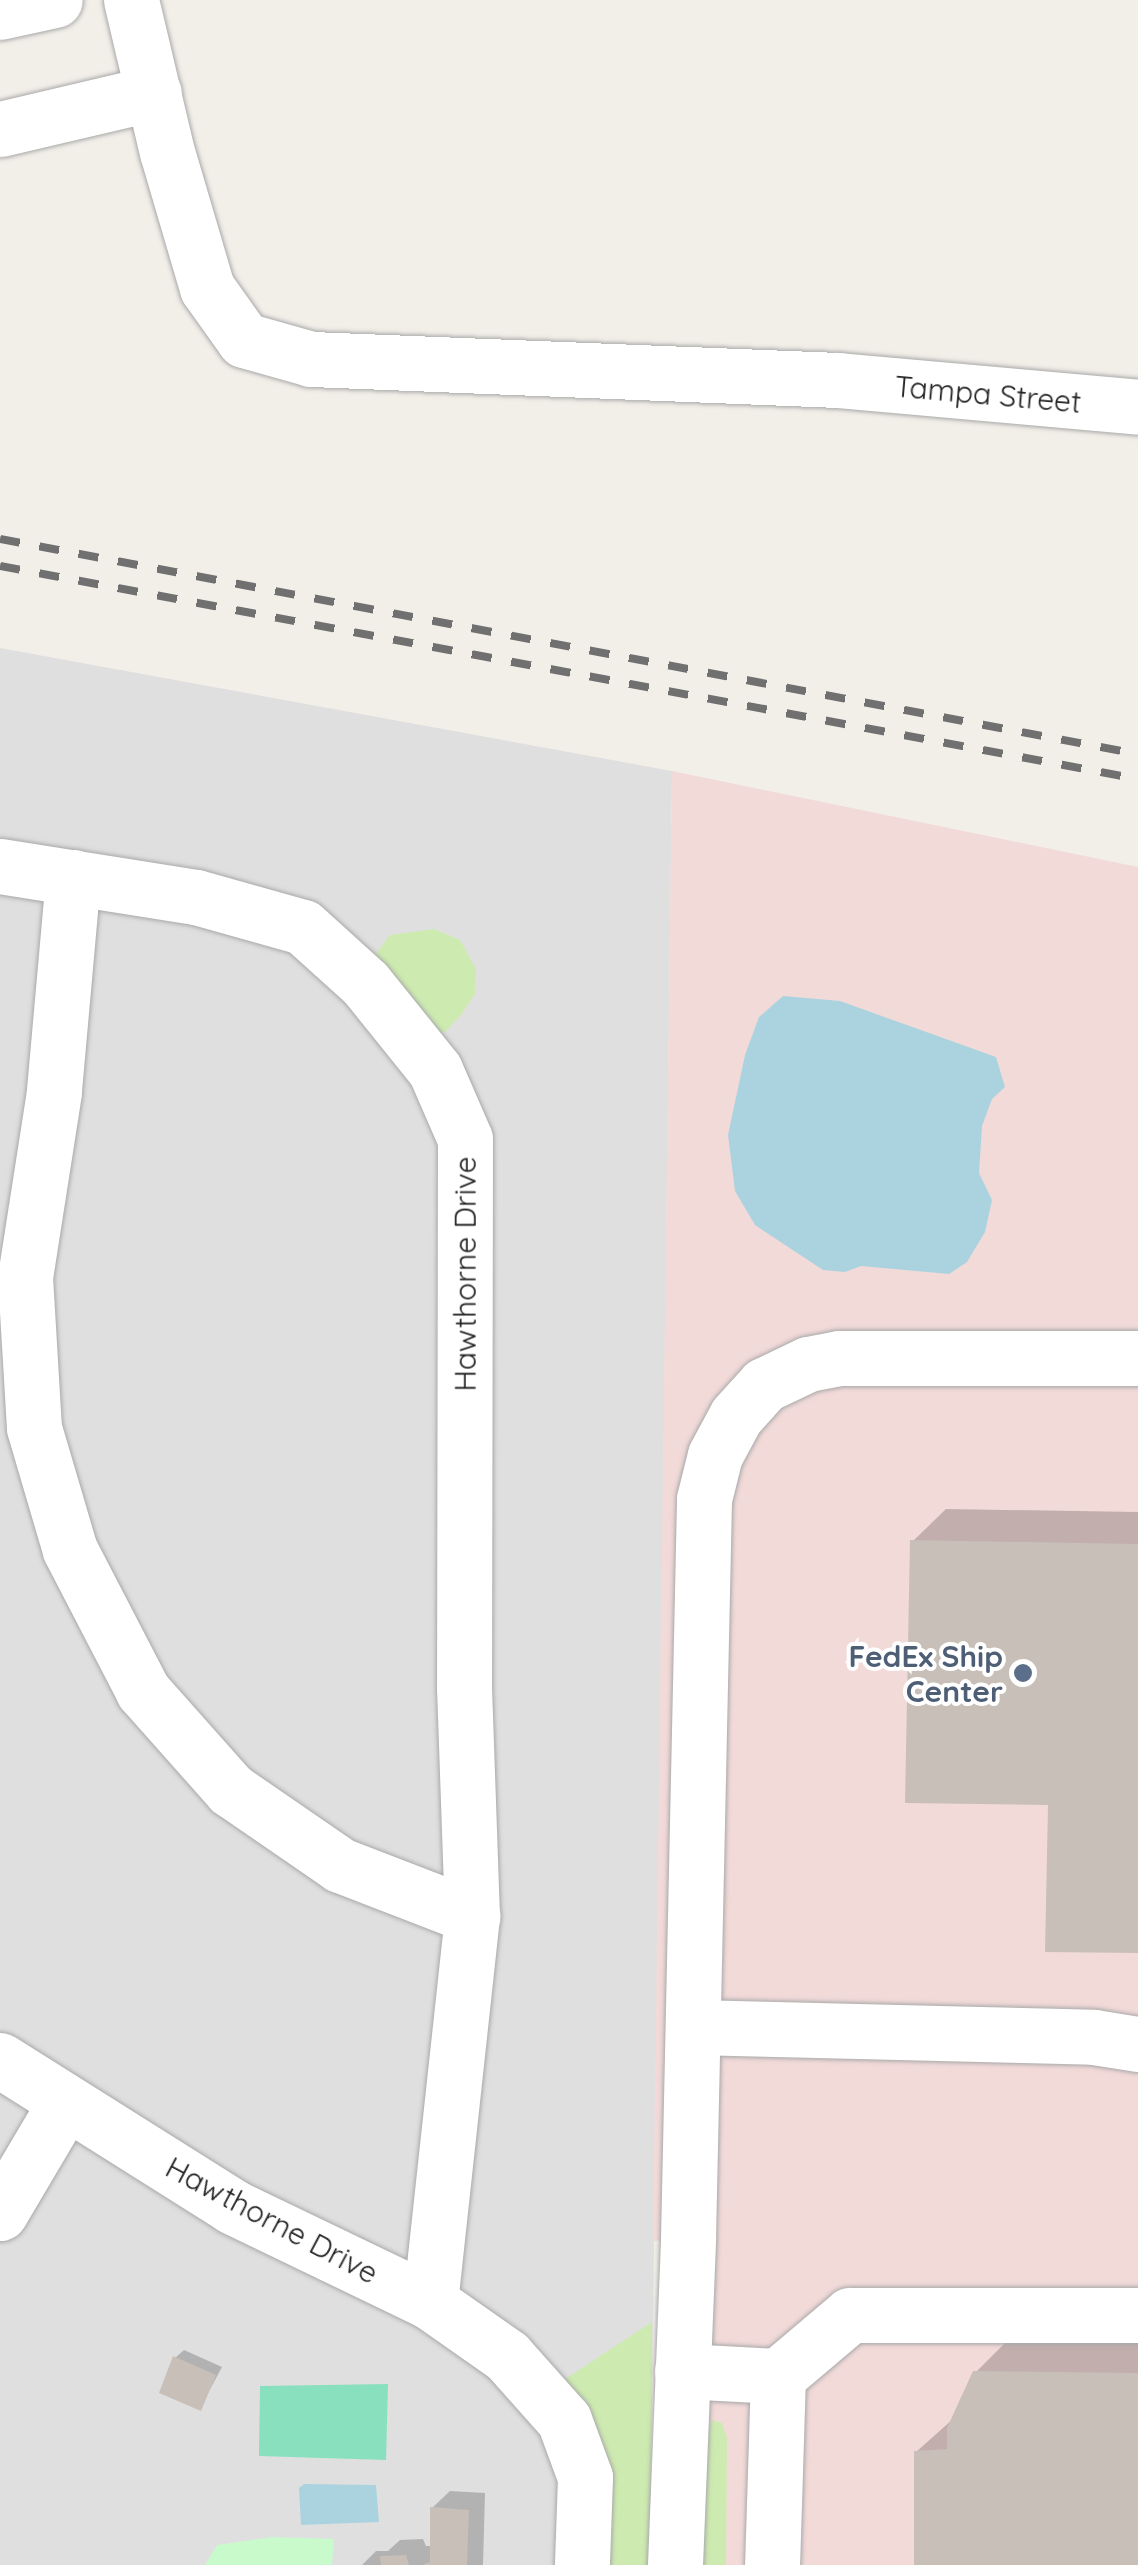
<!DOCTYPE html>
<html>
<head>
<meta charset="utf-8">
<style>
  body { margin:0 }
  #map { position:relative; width:1138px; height:2565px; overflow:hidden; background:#f2efe9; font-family:Quicksand,sans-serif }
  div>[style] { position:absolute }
  .residential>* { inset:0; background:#e0dfdf }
  .commercial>* { inset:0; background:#f2dad9 }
  .grass>* { inset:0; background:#cdebb0 }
  .park>* { inset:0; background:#c8facc }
  .pitch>* { inset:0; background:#88e0be }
  .water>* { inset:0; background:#aad3df }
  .shadow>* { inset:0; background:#0003 }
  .building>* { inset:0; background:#c7bfb8 }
  .roads { filter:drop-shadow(0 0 2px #a9a9a9) drop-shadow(0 0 2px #a9a9a9) }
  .minor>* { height:55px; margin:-27.5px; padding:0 27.5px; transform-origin:27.5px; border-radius:27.5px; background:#fff }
  .rail>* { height:8px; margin-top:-4px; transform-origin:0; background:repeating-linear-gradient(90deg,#707070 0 20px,transparent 0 40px) }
  .dots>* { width:28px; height:28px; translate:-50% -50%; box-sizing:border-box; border:5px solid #fff; border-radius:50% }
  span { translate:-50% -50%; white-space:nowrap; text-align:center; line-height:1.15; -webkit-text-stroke:8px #fff; paint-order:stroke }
  .street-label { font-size:30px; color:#222 }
  .service-label { font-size:30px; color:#4e5e75; font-weight:700 }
  .right { translate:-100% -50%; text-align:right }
</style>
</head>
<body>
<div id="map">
  <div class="residential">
    <div style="clip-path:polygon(0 648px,672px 771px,650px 2565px,0 2565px)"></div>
  </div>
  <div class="commercial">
    <div style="clip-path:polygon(672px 771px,1138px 867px,1138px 2565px,674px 2565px,687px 2239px,653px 2241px)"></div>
  </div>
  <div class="grass">
    <div style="clip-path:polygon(434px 929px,460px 940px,476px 969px,475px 994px,461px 1015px,445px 1032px,431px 1033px,372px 959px,390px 935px)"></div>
    <div style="clip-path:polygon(652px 2322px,650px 2565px,596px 2565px,553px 2387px)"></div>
    <div style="clip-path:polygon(712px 2420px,722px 2423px,727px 2438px,726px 2565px,703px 2565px,705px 2436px)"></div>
  </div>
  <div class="park">
    <div style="clip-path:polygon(272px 2537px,334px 2539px,332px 2565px,205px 2565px,217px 2545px)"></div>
  </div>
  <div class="pitch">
    <div style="clip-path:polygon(388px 2384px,386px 2460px,259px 2456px,260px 2386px)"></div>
  </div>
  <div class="water">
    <div style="clip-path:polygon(783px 996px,840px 1001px,996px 1057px,1005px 1087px,992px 1099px,982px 1126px,979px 1173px,992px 1200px,985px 1232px,967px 1262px,949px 1274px,861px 1266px,845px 1272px,823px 1270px,755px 1225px,735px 1191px,728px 1135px,745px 1055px,759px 1017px)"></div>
    <div style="clip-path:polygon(304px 2484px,376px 2485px,379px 2522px,301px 2525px,299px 2488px)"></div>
  </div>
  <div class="shadow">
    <div style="clip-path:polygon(946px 1509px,1138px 1512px,1138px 1951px,1051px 1803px,913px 1541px)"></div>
    <div style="clip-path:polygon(1008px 2340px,1138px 2341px,1138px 2565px,916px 2565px,916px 2452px,953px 2419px,975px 2373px)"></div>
    <div style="clip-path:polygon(184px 2350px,222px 2367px,200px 2408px,175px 2358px)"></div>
    <div style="clip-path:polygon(450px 2491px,485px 2493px,483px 2565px,362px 2565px,376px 2551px,388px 2551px,400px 2540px,423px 2539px,426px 2546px,433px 2546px,432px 2508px)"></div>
  </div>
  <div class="building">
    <div style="clip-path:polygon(910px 1540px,1138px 1544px,1138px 1953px,1045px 1952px,1048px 1805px,905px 1803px)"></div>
    <div style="clip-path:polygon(173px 2356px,216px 2375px,201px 2411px,159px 2393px)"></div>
    <div style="clip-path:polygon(973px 2371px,1138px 2373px,1138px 2565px,914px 2565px,914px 2451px,947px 2449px,947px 2428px)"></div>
    <div style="clip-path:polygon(430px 2507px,469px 2510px,467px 2565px,422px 2565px,430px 2562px)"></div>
    <div style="clip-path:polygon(406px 2555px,409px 2565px,381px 2565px,380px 2556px)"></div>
  </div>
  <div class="roads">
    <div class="minor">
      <div style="left:131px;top:0;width:156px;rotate:76.7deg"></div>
      <div style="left:167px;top:152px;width:142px;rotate:73.6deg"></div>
      <div style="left:207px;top:288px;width:64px;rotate:54.6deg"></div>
      <div style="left:244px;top:340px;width:70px;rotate:15.8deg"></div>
      <div style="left:311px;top:359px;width:527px;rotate:2.28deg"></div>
      <div style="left:838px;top:380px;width:301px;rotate:5.1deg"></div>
      <div style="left:0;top:12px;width:56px;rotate:-12.3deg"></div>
      <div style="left:0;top:129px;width:158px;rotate:-13.2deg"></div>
      <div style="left:0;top:866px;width:198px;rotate:9deg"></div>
      <div style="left:196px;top:897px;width:111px;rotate:15.7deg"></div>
      <div style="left:303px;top:927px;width:84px;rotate:42.1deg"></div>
      <div style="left:365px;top:983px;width:112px;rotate:51.2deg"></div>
      <div style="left:435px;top:1070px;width:75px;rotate:66.5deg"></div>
      <div style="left:465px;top:1139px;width:548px;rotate:90.1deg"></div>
      <div style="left:464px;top:1687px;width:229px;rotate:88deg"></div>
      <div style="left:472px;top:1916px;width:388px;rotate:96.2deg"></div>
      <div style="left:73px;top:877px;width:216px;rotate:95.1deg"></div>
      <div style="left:54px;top:1092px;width:187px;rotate:98.9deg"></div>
      <div style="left:25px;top:1277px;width:151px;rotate:86.6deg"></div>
      <div style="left:34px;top:1428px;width:127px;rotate:73.6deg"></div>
      <div style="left:70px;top:1550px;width:159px;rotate:62.6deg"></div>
      <div style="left:143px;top:1691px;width:132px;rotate:48.4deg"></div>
      <div style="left:231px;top:1790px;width:132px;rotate:34.5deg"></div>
      <div style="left:340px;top:1865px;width:142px;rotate:21.1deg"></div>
      <div style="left:693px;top:2027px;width:401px;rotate:1.4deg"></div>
      <div style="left:1094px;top:2037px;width:45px;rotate:9deg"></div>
      <div style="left:0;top:2060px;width:275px;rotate:32.2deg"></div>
      <div style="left:233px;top:2207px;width:219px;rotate:25.7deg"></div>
      <div style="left:430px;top:2302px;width:94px;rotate:35deg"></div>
      <div style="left:507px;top:2356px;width:86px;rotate:48.3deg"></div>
      <div style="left:564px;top:2420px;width:61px;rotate:69.8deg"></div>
      <div style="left:585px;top:2477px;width:88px;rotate:92deg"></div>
      <div style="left:0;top:2213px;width:128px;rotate:-59.4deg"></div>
      <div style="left:682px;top:2371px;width:96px;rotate:3deg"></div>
      <div style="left:778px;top:2376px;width:189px;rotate:91.8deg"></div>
      <div style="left:778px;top:2376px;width:94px;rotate:-40.3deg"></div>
      <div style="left:850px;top:2315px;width:288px"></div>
      <div style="left:675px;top:2565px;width:326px;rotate:-87.7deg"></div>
      <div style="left:688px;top:2239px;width:740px;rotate:-88.76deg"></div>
      <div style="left:704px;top:1499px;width:45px;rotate:-76deg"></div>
      <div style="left:715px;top:1455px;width:44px;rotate:-61.7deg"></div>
      <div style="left:736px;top:1416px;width:42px;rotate:-47.9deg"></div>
      <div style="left:764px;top:1385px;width:49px;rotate:-25.5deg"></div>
      <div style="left:808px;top:1364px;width:32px;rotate:-11deg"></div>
      <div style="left:839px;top:1358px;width:299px"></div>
    </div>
  </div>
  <div class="rail">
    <div style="left:0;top:539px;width:1158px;rotate:10.7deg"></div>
    <div style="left:0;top:566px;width:1158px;rotate:10.6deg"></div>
  </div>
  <div class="dots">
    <div style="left:1023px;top:1673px;background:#5c6f8a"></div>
  </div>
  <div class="street-label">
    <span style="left:988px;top:394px;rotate:5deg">Tampa Street</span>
    <span style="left:465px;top:1274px;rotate:-90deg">Hawthorne Drive</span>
    <span style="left:272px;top:2220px;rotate:28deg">Hawthorne Drive</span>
  </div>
  <div class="service-label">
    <span class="right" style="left:1003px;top:1673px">FedEx Ship<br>Center</span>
  </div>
</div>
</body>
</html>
